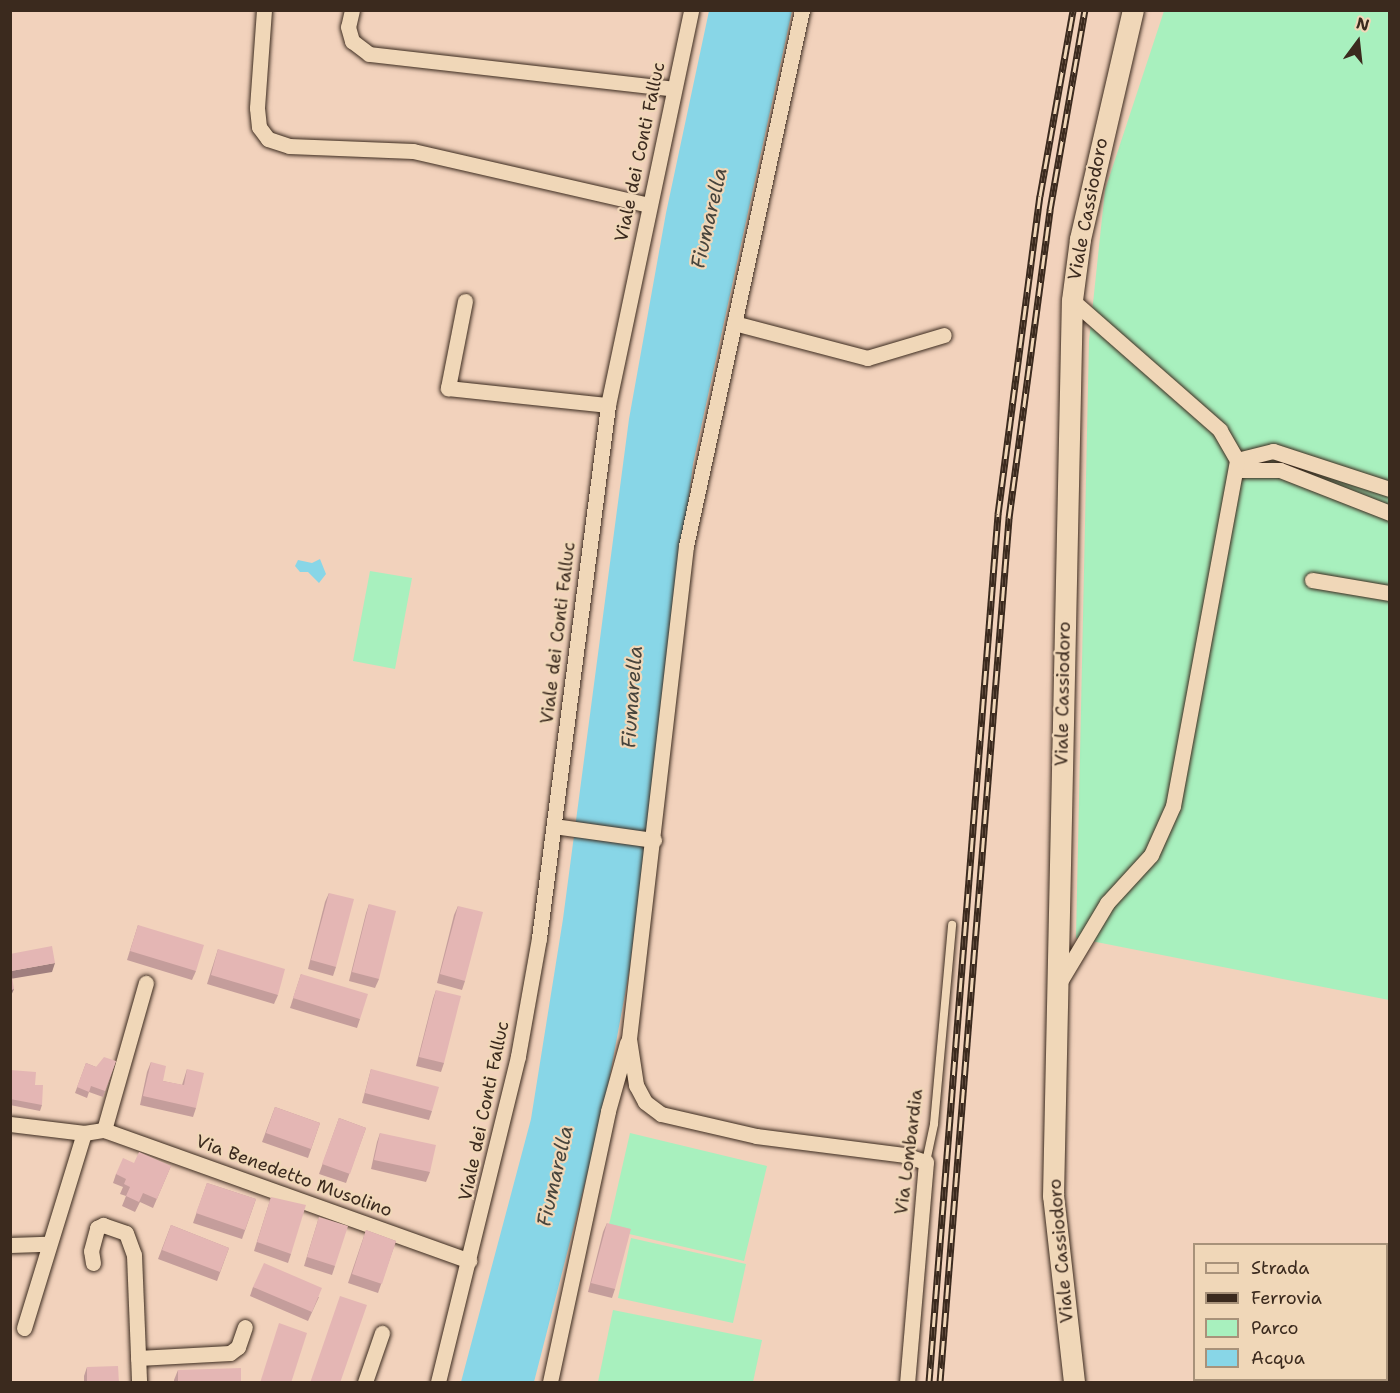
<!DOCTYPE html>
<html>
<head>
<meta charset="utf-8">
<style>
  body { margin:0 }
  #map { position:relative; width:1400px; height:1393px; overflow:hidden; background:#f2d2bc; font-family:"Shantell Sans",sans-serif }
  div>[style] { position:absolute }
  .green>* { inset:0; background:#a8f0be }
  .water>* { inset:0; background:#88d6e7 }
  .roads { filter:drop-shadow(0 0 2px #3b2a1e) drop-shadow(0 0 2px #3b2a1e) }
  .lane>* { height:8px; margin:-4px; padding:0 4px; transform-origin:4px; border-radius:4px; background:#f0d7b8 }
  .street>* { height:15px; margin:-7.5px; padding:0 7.5px; transform-origin:7.5px; border-radius:7.5px; background:#f0d7b8 }
  .secondary>* { height:21px; margin:-10.5px; padding:0 10.5px; transform-origin:10.5px; border-radius:10.5px; background:#f0d7b8 }
  .rail>* { height:7px; margin-top:-3.5px; transform-origin:0; background:repeating-linear-gradient(90deg,#f0d7b8 0 14px,#3b2a1e 0 28px); box-sizing:border-box; border-block:2px solid #3b2a1e }
  .wall>* { inset:0; background:#c49d9b }
  .shaded-wall>* { inset:0; background:#a07f7e }
  .building>* { inset:0; background:#e4b6b4 }
  span { translate:-50% -50%; white-space:nowrap; text-align:center; line-height:1.15; -webkit-text-stroke:4.5px #f0d7b8; paint-order:stroke }
  .street-label { font-size:18px; color:#3b2a1e }
  .water-label { font-size:20px; color:#47443c; font-style:italic }
  .frame { position:absolute; inset:0; border:12px solid #3b2a1e; pointer-events:none }
  .legend { position:absolute; left:1193px; top:1243px; width:195px; height:138px; box-sizing:border-box; background:#f0d7b8; border:2px solid #a8927a; margin:0; padding:8px 10px; list-style:none; font-size:18px; color:#3b2a1e }
  .legend li { display:flex; align-items:center; gap:12px; height:30px }
  .legend b { width:30px; border:2px solid #a8927a }
  .north { position:absolute; left:1328px; top:12px; width:60px; height:60px; -webkit-text-stroke:4px #f0d7b8; paint-order:stroke; rotate:15deg; font-size:16px; font-weight:700; line-height:24px; text-align:center; color:#3b2a1e }
  .north::after { content:''; display:block; margin:auto; width:21px; height:27px; background:#3b2a1e; clip-path:polygon(50% 0,100% 100%,50% 72%,0 100%) }
</style>
</head>
<body>
<div id="map">
  <div class="green">
    <div style="clip-path:polygon(1164px 11px,1389px 11px,1389px 1000px,1076px 938px,1089px 341px,1105px 190px)"></div>
    <div style="clip-path:polygon(370px 571px,412px 578px,395px 669px,353px 661px)"></div>
    <div style="clip-path:polygon(630px 1133px,767px 1166px,744px 1261px,608px 1229px)"></div>
    <div style="clip-path:polygon(631px 1238px,746px 1264px,733px 1323px,618px 1298px)"></div>
    <div style="clip-path:polygon(613px 1310px,762px 1340px,753px 1382px,598px 1382px)"></div>
  </div>
  <div class="water">
    <div style="clip-path:polygon(709px 11px,792px 11px,693px 464px,630px 967px,603px 1113px,534px 1382px,461px 1382px,531px 1119px,563px 919px,629px 419px,666px 213px)"></div>
    <div style="clip-path:polygon(320px 559px,326px 574px,319px 583px,308px 572px,300px 572px,295px 566px,298px 560px,312px 563px)"></div>
  </div>
  <div class="roads">
    <div class="lane">
      <div style="left:926px;top:1162px;width:39px;rotate:-78deg"></div>
      <div style="left:934px;top:1124px;width:200px;rotate:-84.8deg"></div>
    </div>
    <div class="street">
      <div style="left:264px;top:10px;width:98px;rotate:94.1deg"></div>
      <div style="left:257px;top:108px;width:19px;rotate:84deg"></div>
      <div style="left:259px;top:127px;width:15px;rotate:53deg"></div>
      <div style="left:268px;top:139px;width:22px;rotate:18deg"></div>
      <div style="left:289px;top:146px;width:124px;rotate:2.3deg"></div>
      <div style="left:413px;top:151px;width:241px;rotate:12.9deg"></div>
      <div style="left:352px;top:10px;width:17px;rotate:103deg"></div>
      <div style="left:348px;top:27px;width:15px;rotate:74deg"></div>
      <div style="left:352px;top:41px;width:21px;rotate:37deg"></div>
      <div style="left:369px;top:54px;width:307px;rotate:6.5deg"></div>
      <div style="left:802px;top:10px;width:548px;rotate:102.21deg"></div>
      <div style="left:686px;top:546px;width:496px;rotate:96.6deg"></div>
      <div style="left:629px;top:1039px;width:47px;rotate:81.3deg"></div>
      <div style="left:636px;top:1085px;width:19px;rotate:62deg"></div>
      <div style="left:645px;top:1102px;width:20px;rotate:37deg"></div>
      <div style="left:661px;top:1114px;width:98px;rotate:13deg"></div>
      <div style="left:756px;top:1136px;width:149px;rotate:7.3deg"></div>
      <div style="left:904px;top:1155px;width:23px;rotate:18deg"></div>
      <div style="left:926px;top:1162px;width:221px;rotate:94.9deg"></div>
      <div style="left:465px;top:301px;width:89px;rotate:101.1deg"></div>
      <div style="left:448px;top:388px;width:161px;rotate:6.1deg"></div>
      <div style="left:734px;top:323px;width:138px;rotate:14.7deg"></div>
      <div style="left:867px;top:358px;width:80px;rotate:-16.6deg"></div>
      <div style="left:1237px;top:460px;width:37px;rotate:-14deg"></div>
      <div style="left:1273px;top:451px;width:123px;rotate:18deg"></div>
      <div style="left:1236px;top:470px;width:44px"></div>
      <div style="left:1280px;top:470px;width:118px;rotate:21.4deg"></div>
      <div style="left:1312px;top:580px;width:79px;rotate:9.5deg"></div>
      <div style="left:554px;top:826px;width:101px;rotate:8deg"></div>
      <div style="left:1058px;top:985px;width:96px;rotate:-59.1deg"></div>
      <div style="left:1107px;top:903px;width:65px;rotate:-47.5deg"></div>
      <div style="left:1151px;top:855px;width:54px;rotate:-65.8deg"></div>
      <div style="left:1173px;top:806px;width:352px;rotate:-79.5deg"></div>
      <div style="left:1237px;top:460px;width:34px;rotate:-120deg"></div>
      <div style="left:1220px;top:430px;width:197px;rotate:-138.7deg"></div>
      <div style="left:10px;top:1124px;width:75px;rotate:6.9deg"></div>
      <div style="left:84px;top:1133px;width:20px;rotate:-9deg"></div>
      <div style="left:104px;top:1130px;width:388px;rotate:19.7deg"></div>
      <div style="left:104px;top:1130px;width:153px;rotate:-74.1deg"></div>
      <div style="left:10px;top:1245px;width:37px;rotate:-2deg"></div>
      <div style="left:93px;top:1263px;width:12px;rotate:-99deg"></div>
      <div style="left:91px;top:1251px;width:24px;rotate:-75deg"></div>
      <div style="left:97px;top:1228px;width:7px;rotate:-27deg"></div>
      <div style="left:103px;top:1225px;width:24px;rotate:19deg"></div>
      <div style="left:126px;top:1233px;width:23px;rotate:70deg"></div>
      <div style="left:134px;top:1255px;width:127px;rotate:87.7deg"></div>
      <div style="left:24px;top:1328px;width:204px;rotate:-72.9deg"></div>
      <div style="left:138px;top:1358px;width:92px;rotate:-3.1deg"></div>
      <div style="left:230px;top:1353px;width:10px;rotate:-37deg"></div>
      <div style="left:238px;top:1347px;width:21px;rotate:-71deg"></div>
      <div style="left:365px;top:1382px;width:52px;rotate:-70.9deg"></div>
      <div style="left:438px;top:1382px;width:336px;rotate:-76.2deg"></div>
      <div style="left:518px;top:1056px;width:120px;rotate:-79.9deg"></div>
      <div style="left:539px;top:938px;width:537px;rotate:-82.62deg"></div>
      <div style="left:608px;top:405px;width:404px;rotate:-78.1deg"></div>
      <div style="left:550px;top:1382px;width:277px;rotate:-77.9deg"></div>
      <div style="left:608px;top:1111px;width:71px;rotate:-74.4deg"></div>
    </div>
    <div class="secondary">
      <div style="left:1074px;top:1382px;width:187px;rotate:-96.4deg"></div>
      <div style="left:1053px;top:1196px;width:896px;rotate:-88.79deg"></div>
      <div style="left:1072px;top:300px;width:62px;rotate:-82.5deg"></div>
      <div style="left:1080px;top:239px;width:235px;rotate:-77deg"></div>
    </div>
  </div>
  <div class="rail">
    <div style="left:929px;top:1382px;width:871px;rotate:-85.45deg"></div>
    <div style="left:998px;top:514px;width:321px;rotate:-82.5deg"></div>
    <div style="left:1040px;top:196px;width:189px;rotate:-79.9deg"></div>
    <div style="left:940px;top:1382px;width:867px;rotate:-85.43deg"></div>
    <div style="left:1009px;top:518px;width:311px;rotate:-82.4deg"></div>
    <div style="left:1050px;top:210px;width:203px;rotate:-80.1deg"></div>
  </div>
  <div class="wall">
    <div style="clip-path:polygon(329px 893px,336px 967px,333px 976px,308px 969px,325px 902px)"></div>
    <div style="clip-path:polygon(369px 904px,379px 979px,375px 988px,349px 981px,366px 913px)"></div>
    <div style="clip-path:polygon(458px 906px,465px 981px,462px 990px,437px 983px,454px 915px)"></div>
    <div style="clip-path:polygon(138px 925px,196px 971px,192px 980px,127px 960px)"></div>
    <div style="clip-path:polygon(218px 949px,278px 995px,274px 1004px,207px 984px)"></div>
    <div style="clip-path:polygon(301px 974px,360px 1019px,357px 1028px,290px 1008px)"></div>
    <div style="clip-path:polygon(436px 990px,444px 1063px,441px 1072px,416px 1066px,433px 999px)"></div>
    <div style="clip-path:polygon(116px 1061px,103px 1097px,89px 1092px,87px 1098px,75px 1093px,86px 1063px,96px 1067px)"></div>
    <div style="clip-path:polygon(151px 1062px,163px 1081px,182px 1085px,187px 1069px,196px 1108px,193px 1117px,140px 1105px,147px 1072px)"></div>
    <div style="clip-path:polygon(371px 1069px,432px 1111px,429px 1120px,362px 1103px)"></div>
    <div style="clip-path:polygon(10px 1070px,35px 1085px,42px 1105px,40px 1111px,10px 1105px)"></div>
    <div style="clip-path:polygon(275px 1107px,320px 1123px,308px 1158px,262px 1142px)"></div>
    <div style="clip-path:polygon(339px 1118px,366px 1128px,346px 1183px,319px 1174px)"></div>
    <div style="clip-path:polygon(380px 1133px,430px 1172px,426px 1182px,371px 1169px,377px 1142px)"></div>
    <div style="clip-path:polygon(134px 1163px,171px 1166px,153px 1208px,140px 1202px,135px 1212px,122px 1206px,126px 1196px,120px 1194px,123px 1187px,113px 1183px,116px 1174px)"></div>
    <div style="clip-path:polygon(207px 1183px,256px 1199px,242px 1239px,193px 1223px)"></div>
    <div style="clip-path:polygon(271px 1197px,291px 1254px,288px 1263px,254px 1251px)"></div>
    <div style="clip-path:polygon(319px 1217px,335px 1266px,332px 1275px,304px 1266px)"></div>
    <div style="clip-path:polygon(607px 1223px,615px 1289px,612px 1298px,588px 1292px,603px 1232px)"></div>
    <div style="clip-path:polygon(171px 1225px,229px 1248px,217px 1281px,158px 1259px)"></div>
    <div style="clip-path:polygon(366px 1230px,396px 1241px,378px 1293px,348px 1283px)"></div>
    <div style="clip-path:polygon(253px 1287px,319px 1297px,308px 1321px,250px 1296px)"></div>
    <div style="clip-path:polygon(87px 1367px,119px 1383px,84px 1383px,84px 1376px)"></div>
    <div style="clip-path:polygon(178px 1370px,241px 1383px,174px 1383px,174px 1380px)"></div>
  </div>
  <div class="shaded-wall">
    <div style="clip-path:polygon(55px 963px,52px 972px,10px 979px,11px 971px)"></div>
    <div style="clip-path:polygon(14px 989px,10px 998px,10px 990px)"></div>
  </div>
  <div class="building">
    <div style="clip-path:polygon(329px 893px,354px 899px,336px 967px,311px 960px)"></div>
    <div style="clip-path:polygon(369px 904px,396px 911px,379px 979px,352px 972px)"></div>
    <div style="clip-path:polygon(458px 906px,483px 912px,465px 981px,440px 974px)"></div>
    <div style="clip-path:polygon(138px 925px,204px 945px,196px 971px,130px 951px)"></div>
    <div style="clip-path:polygon(52px 946px,55px 963px,11px 971px,14px 989px,10px 990px,10px 954px)"></div>
    <div style="clip-path:polygon(218px 949px,285px 969px,278px 995px,211px 975px)"></div>
    <div style="clip-path:polygon(301px 974px,368px 994px,360px 1019px,293px 998px)"></div>
    <div style="clip-path:polygon(436px 990px,461px 996px,444px 1063px,419px 1057px)"></div>
    <div style="clip-path:polygon(104px 1057px,116px 1061px,105px 1091px,91px 1086px,89px 1092px,77px 1087px,86px 1063px,96px 1067px)"></div>
    <div style="clip-path:polygon(151px 1062px,166px 1066px,163px 1081px,184px 1085px,187px 1069px,204px 1073px,196px 1108px,143px 1096px)"></div>
    <div style="clip-path:polygon(371px 1069px,439px 1087px,432px 1111px,365px 1093px)"></div>
    <div style="clip-path:polygon(10px 1070px,36px 1072px,35px 1085px,43px 1085px,42px 1105px,10px 1099px)"></div>
    <div style="clip-path:polygon(275px 1107px,320px 1123px,311px 1149px,266px 1133px)"></div>
    <div style="clip-path:polygon(339px 1118px,366px 1128px,350px 1174px,322px 1164px)"></div>
    <div style="clip-path:polygon(380px 1133px,436px 1145px,430px 1172px,374px 1160px)"></div>
    <div style="clip-path:polygon(139px 1152px,171px 1166px,157px 1199px,143px 1193px,139px 1202px,126px 1196px,130px 1187px,124px 1184px,126px 1179px,116px 1174px,123px 1158px,134px 1163px)"></div>
    <div style="clip-path:polygon(207px 1183px,256px 1199px,245px 1230px,196px 1213px)"></div>
    <div style="clip-path:polygon(271px 1197px,306px 1205px,291px 1254px,257px 1242px)"></div>
    <div style="clip-path:polygon(319px 1217px,348px 1226px,335px 1266px,307px 1257px)"></div>
    <div style="clip-path:polygon(607px 1223px,631px 1229px,615px 1289px,591px 1283px)"></div>
    <div style="clip-path:polygon(171px 1225px,229px 1248px,220px 1272px,162px 1250px)"></div>
    <div style="clip-path:polygon(366px 1230px,396px 1241px,382px 1284px,352px 1274px)"></div>
    <div style="clip-path:polygon(264px 1263px,322px 1288px,312px 1312px,253px 1287px)"></div>
    <div style="clip-path:polygon(340px 1296px,367px 1305px,340px 1383px,310px 1383px)"></div>
    <div style="clip-path:polygon(279px 1323px,307px 1333px,291px 1383px,260px 1383px)"></div>
    <div style="clip-path:polygon(118px 1366px,119px 1383px,87px 1383px,87px 1367px)"></div>
    <div style="clip-path:polygon(241px 1368px,241px 1383px,178px 1383px,178px 1370px)"></div>
  </div>
  <div class="street-label">
    <span style="left:640px;top:152px;rotate:-78deg">Viale dei Conti Falluc</span>
    <span style="left:1088px;top:209px;rotate:-79deg">Viale Cassiodoro</span>
    <span style="left:558px;top:633px;rotate:-83deg">Viale dei Conti Falluc</span>
    <span style="left:1063px;top:694px;rotate:-89deg">Viale Cassiodoro</span>
    <span style="left:484px;top:1111px;rotate:-78deg">Viale dei Conti Falluc</span>
    <span style="left:909px;top:1152px;rotate:-83deg">Via Lombardia</span>
    <span style="left:294px;top:1176px;rotate:20deg">Via Benedetto Musolino</span>
    <span style="left:1061px;top:1251px;rotate:-95deg">Viale Cassiodoro</span>
  </div>
  <div class="water-label">
    <span style="left:709px;top:218px;rotate:-77deg">Fiumarella</span>
    <span style="left:632px;top:697px;rotate:-86deg">Fiumarella</span>
    <span style="left:555px;top:1176px;rotate:-77deg">Fiumarella</span>
  </div>
  <div class="frame"></div>
  <ul class="legend">
  <li><b style="height:8px;background:#f0d7b8"></b>Strada</li>
  <li><b style="height:8px;background:#3b2a1e"></b>Ferrovia</li>
  <li><b style="height:16px;background:#a8f0be"></b>Parco</li>
  <li><b style="height:16px;background:#88d6e7"></b>Acqua</li>
  </ul>
  <div class="north">N</div>
</div>
</body>
</html>
